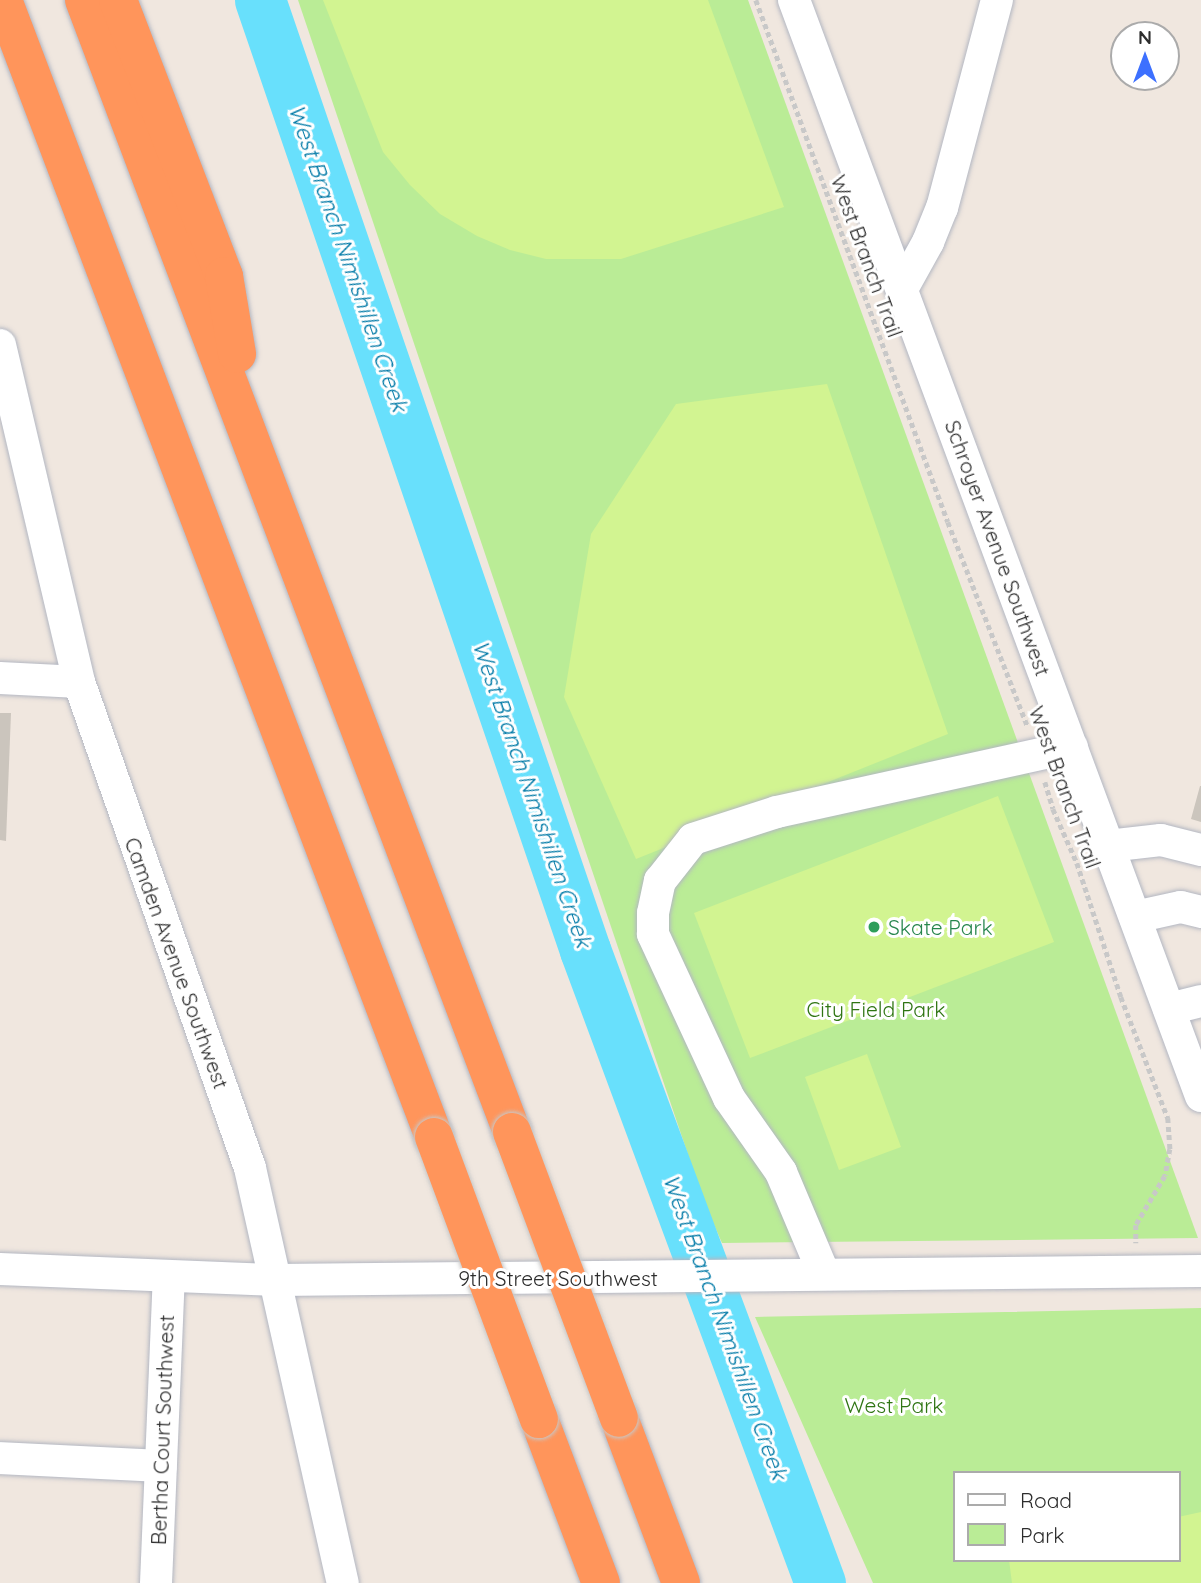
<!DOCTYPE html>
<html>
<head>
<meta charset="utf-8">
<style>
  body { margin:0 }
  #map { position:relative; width:1201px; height:1583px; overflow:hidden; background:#f0e7df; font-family:Quicksand,sans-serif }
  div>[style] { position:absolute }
  .green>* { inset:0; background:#baec96 }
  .pitch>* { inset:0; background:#d2f491 }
  .river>* { height:51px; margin:-25.5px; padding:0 25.5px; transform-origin:25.5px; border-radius:25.5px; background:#68e0fc }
  .building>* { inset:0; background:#cbc5bd }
  .path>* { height:4.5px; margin-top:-2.25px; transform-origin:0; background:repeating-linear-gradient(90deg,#c8c8c8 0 5px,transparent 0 8.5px) }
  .roads { filter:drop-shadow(0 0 2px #b3b7c2) drop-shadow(0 0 2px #b3b7c2) }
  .minor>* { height:32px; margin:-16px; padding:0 16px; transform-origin:16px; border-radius:16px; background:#fff }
  .highway>* { height:38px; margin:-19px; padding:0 19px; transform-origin:19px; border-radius:19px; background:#ff955b }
  .bridges { filter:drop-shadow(0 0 2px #c8c8c8) drop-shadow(0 0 2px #c8c8c8) }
  .highway-bridge>* { height:38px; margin:-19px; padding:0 19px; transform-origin:19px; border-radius:19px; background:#ff955b }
  .dots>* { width:19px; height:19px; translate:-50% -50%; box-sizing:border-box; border:4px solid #fff; border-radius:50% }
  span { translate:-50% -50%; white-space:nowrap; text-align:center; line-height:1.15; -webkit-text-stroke:6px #fff; paint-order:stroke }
  .street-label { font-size:21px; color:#2d2d2d }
  .leisure-label { font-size:21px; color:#27864d }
  .left { translate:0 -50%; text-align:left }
  .park-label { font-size:21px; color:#2f7513 }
  .water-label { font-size:23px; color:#017aa7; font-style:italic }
  .legend { position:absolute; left:953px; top:1471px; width:228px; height:91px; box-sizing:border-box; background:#fff; border:2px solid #ababab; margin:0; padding:9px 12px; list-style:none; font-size:21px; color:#2d2d2d }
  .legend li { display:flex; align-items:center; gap:14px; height:35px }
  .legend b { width:35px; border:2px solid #ababab }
  .north { position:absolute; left:1110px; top:21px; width:70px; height:70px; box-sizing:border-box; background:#fff; border:2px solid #ababab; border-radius:50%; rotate:0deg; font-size:19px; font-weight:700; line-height:28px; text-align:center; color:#2d2d2d }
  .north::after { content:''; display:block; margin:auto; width:24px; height:32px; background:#3d70ff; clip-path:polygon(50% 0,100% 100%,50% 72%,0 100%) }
</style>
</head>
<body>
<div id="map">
  <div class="green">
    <div style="clip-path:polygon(298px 0,748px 0,1198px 1238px,722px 1243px,704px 1202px)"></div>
    <div style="clip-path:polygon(evenodd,1201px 1308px,1201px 1583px,873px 1583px,755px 1317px,1201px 1308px,954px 1473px,1178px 1473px,1178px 1560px,954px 1560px,954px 1473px)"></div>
  </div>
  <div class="pitch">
    <div style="clip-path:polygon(323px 0,708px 0,784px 207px,621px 259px,546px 259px,510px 250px,477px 236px,440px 214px,410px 185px,383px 152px)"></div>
    <div style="clip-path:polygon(827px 384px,948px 734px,636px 859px,564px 697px,591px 534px,676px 404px)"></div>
    <div style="clip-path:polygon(998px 796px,1054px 942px,750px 1058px,694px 913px)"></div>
    <div style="clip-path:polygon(867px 1054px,901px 1147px,839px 1170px,805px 1077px)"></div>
    <div style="clip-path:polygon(1201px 1512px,1201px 1583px,1012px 1583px,1009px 1560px,1178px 1560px,1178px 1517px)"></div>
  </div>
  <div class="river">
    <div style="left:260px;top:0;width:1004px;rotate:71.11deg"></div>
    <div style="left:585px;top:950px;width:675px;rotate:69.63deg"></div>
  </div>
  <div class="building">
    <div style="clip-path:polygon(0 713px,11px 713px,6px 841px,0 840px)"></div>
    <div style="clip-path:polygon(1200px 786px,1201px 786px,1201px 822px,1191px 819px)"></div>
  </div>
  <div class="path">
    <div style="left:756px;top:0;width:556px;rotate:69.81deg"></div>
    <div style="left:948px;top:522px;width:220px;rotate:68.7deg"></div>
    <div style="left:1045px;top:782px;width:28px;rotate:73deg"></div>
    <div style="left:1053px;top:809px;width:59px;rotate:66deg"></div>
    <div style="left:1077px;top:863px;width:141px;rotate:71.8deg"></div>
    <div style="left:1121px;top:997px;width:130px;rotate:68.8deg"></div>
    <div style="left:1168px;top:1118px;width:31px;rotate:86deg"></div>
    <div style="left:1170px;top:1149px;width:27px;rotate:100deg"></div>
    <div style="left:1165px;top:1176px;width:57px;rotate:120.6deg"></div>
    <div style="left:1136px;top:1225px;width:18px;rotate:90deg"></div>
  </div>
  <div class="roads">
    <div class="minor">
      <div style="left:794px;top:0;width:1169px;rotate:69.63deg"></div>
      <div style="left:902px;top:289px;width:54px;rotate:-61deg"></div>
      <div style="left:928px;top:242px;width:37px;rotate:-68deg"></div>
      <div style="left:942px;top:208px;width:215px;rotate:-75.2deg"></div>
      <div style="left:0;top:345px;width:346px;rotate:76.8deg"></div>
      <div style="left:79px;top:682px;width:515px;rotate:70.62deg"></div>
      <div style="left:250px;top:1168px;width:425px;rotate:77.4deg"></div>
      <div style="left:0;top:678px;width:79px;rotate:2.9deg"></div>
      <div style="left:1108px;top:846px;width:53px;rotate:-6.5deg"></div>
      <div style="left:1161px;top:840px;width:41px;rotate:14deg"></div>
      <div style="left:1135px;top:917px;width:47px;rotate:-12.3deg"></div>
      <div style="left:1181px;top:907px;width:21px;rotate:14deg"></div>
      <div style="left:1169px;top:1009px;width:33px;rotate:-14deg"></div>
      <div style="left:0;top:1269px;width:277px;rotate:2.3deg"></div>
      <div style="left:277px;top:1280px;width:924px;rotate:-0.56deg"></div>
      <div style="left:824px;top:1274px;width:111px;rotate:-112.9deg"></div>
      <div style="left:781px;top:1172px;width:90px;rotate:-125.1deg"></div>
      <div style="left:729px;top:1098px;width:181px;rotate:-114.9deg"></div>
      <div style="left:653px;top:934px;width:21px;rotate:-90deg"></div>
      <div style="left:653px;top:913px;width:33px;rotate:-78deg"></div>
      <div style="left:660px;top:881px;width:53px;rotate:-51.8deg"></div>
      <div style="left:693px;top:839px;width:88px;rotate:-17.8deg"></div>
      <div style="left:777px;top:812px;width:302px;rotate:-12.4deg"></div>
      <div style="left:0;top:1458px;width:161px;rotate:2.8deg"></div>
      <div style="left:156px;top:1583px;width:306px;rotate:-87.6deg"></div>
    </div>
    <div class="highway">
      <div style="left:3px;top:0;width:1216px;rotate:69.24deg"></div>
      <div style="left:84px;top:0;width:1210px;rotate:69.29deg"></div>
      <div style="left:118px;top:0;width:296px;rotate:69deg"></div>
      <div style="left:224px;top:276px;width:79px;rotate:80.5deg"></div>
      <div style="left:619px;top:1418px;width:176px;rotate:69.4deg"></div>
      <div style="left:539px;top:1419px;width:175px;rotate:69.3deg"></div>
    </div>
  </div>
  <div class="bridges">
    <div class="highway-bridge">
      <div style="left:512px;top:1132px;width:305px;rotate:69.5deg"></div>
      <div style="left:434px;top:1137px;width:301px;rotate:69.6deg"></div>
    </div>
  </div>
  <div class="dots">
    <div style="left:874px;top:927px;background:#2e9e5b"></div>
  </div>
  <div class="street-label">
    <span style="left:867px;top:256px;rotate:70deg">West Branch Trail</span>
    <span style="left:998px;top:548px;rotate:70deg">Schroyer Avenue Southwest</span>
    <span style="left:1065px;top:787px;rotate:70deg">West Branch Trail</span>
    <span style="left:177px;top:963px;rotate:70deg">Camden Avenue Southwest</span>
    <span style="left:558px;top:1278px">9th Street Southwest</span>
    <span style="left:162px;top:1430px;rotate:-88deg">Bertha Court Southwest</span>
  </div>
  <div class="leisure-label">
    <span class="left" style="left:888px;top:927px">Skate Park</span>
  </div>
  <div class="park-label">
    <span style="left:876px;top:1009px">City Field Park</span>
    <span style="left:894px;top:1405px">West Park</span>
  </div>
  <div class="water-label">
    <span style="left:348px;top:258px;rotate:71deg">West Branch Nimishillen Creek</span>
    <span style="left:532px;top:794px;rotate:71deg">West Branch Nimishillen Creek</span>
    <span style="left:725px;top:1327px;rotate:70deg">West Branch Nimishillen Creek</span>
  </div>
  <ul class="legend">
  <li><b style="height:9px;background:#fff"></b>Road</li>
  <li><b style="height:19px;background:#baec96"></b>Park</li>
  </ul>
  <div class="north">N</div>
</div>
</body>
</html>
